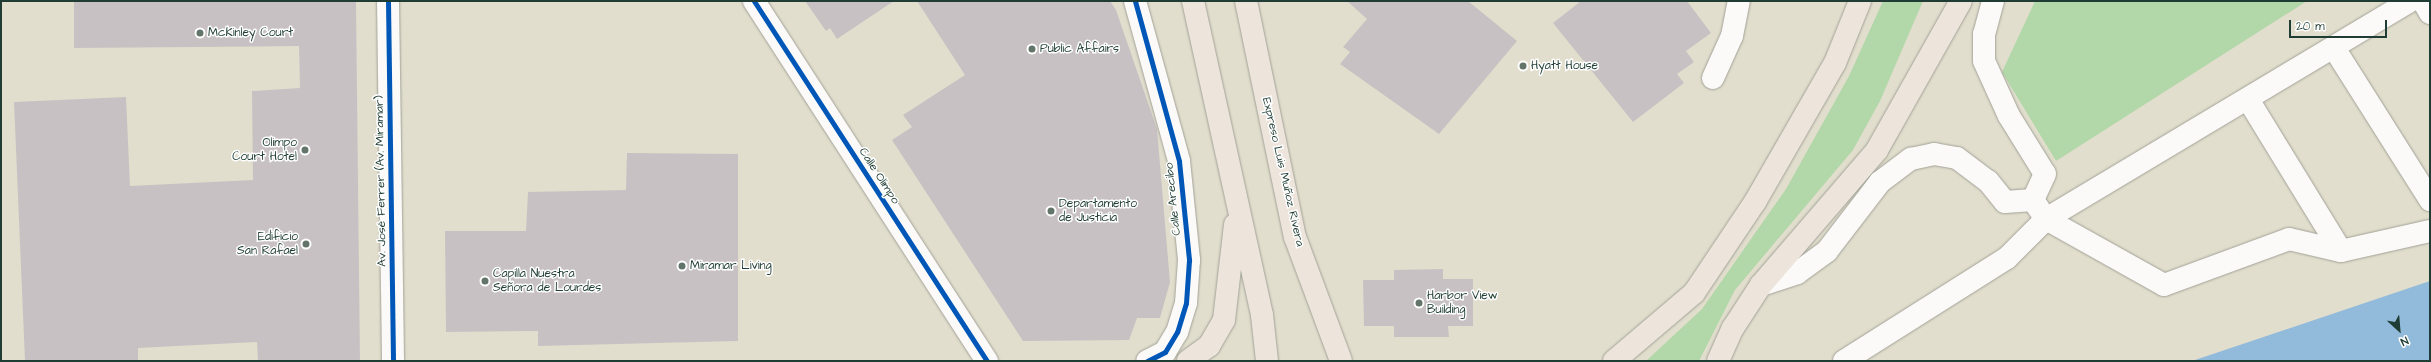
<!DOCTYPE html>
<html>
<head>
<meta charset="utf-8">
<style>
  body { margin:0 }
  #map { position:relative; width:2431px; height:362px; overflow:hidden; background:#e2decd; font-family:"Architects Daughter",sans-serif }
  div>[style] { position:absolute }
  .green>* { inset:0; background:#b2d7a9 }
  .water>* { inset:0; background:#92bbdb }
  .building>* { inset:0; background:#c8c1c3 }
  .roads { filter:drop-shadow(0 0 1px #a1a298) drop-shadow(0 0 1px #a1a298) }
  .minor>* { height:22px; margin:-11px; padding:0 11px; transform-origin:11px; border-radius:11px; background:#fbfaf8 }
  .major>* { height:22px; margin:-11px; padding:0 11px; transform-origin:11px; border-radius:11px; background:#ede5dc }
  .highway>* { height:22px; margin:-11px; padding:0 11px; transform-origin:11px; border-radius:11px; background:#ede5dc }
  .cycleway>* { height:5px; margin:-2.5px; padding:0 2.5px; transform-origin:2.5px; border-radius:2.5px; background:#0057b8 }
  .dots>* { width:11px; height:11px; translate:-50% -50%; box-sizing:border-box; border:2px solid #fff; border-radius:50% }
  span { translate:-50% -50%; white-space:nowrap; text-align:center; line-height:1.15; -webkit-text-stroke:3px #fff; paint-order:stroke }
  .poi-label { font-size:12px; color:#1f3d34 }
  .left { translate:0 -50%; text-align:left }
  .right { translate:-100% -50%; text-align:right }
  .street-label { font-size:12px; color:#1f3d34 }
  .frame { position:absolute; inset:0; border:2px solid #1f3d34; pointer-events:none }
  .north { position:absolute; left:2379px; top:310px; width:40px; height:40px; -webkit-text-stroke:3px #fff; paint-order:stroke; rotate:154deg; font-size:11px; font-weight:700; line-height:16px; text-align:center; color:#1f3d34 }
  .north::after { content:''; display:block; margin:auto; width:14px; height:18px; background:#1f3d34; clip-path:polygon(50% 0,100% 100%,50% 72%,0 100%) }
  .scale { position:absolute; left:2289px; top:20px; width:98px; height:18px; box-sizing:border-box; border:2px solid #1f3d34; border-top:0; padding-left:5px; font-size:12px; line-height:14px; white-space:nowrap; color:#1f3d34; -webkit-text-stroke:3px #fff; paint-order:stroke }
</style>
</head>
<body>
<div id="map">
  <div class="green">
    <div style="clip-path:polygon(1883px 1px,1923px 1px,1880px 101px,1853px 150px,1735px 290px,1699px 361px,1646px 361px,1702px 309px,1786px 189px,1849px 76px)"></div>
    <div style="clip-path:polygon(2035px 1px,2307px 1px,2056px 161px,2002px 72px)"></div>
  </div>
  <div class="water">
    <div style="clip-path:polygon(2430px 281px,2430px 361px,2192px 361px)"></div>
  </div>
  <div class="building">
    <div style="clip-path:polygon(74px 1px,356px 1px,360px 361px,258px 361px,257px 342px,138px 348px,138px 361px,25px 361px,14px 102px,126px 97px,130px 186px,253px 180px,252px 91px,300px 88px,299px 46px,74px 48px)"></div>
    <div style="clip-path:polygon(805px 1px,894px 1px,837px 39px,830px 28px,826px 31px)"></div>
    <div style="clip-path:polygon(917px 1px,1110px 1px,1116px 10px,1157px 129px,1170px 282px,1160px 318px,1137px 318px,1129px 340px,1023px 341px,892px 140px,912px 127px,903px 115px,965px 75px)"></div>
    <div style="clip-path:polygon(1347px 1px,1468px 1px,1517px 41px,1439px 134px,1340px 64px,1350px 52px,1343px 47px,1367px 19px)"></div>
    <div style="clip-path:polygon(1581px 1px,1687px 1px,1711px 33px,1686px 51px,1694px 62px,1677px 74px,1684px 83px,1633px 122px,1553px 23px)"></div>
    <div style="clip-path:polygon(627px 153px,738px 154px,738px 341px,538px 346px,538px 331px,446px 332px,445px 231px,526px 231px,528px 192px,626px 190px)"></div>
    <div style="clip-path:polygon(1443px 269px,1443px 279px,1473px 279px,1473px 326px,1448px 326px,1449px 337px,1394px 337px,1394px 326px,1364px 326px,1363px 280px,1394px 280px,1394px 270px)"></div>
  </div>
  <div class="roads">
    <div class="minor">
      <div style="left:388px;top:1px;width:360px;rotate:89.2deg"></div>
      <div style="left:754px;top:1px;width:429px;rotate:57.1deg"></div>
      <div style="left:1135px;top:1px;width:166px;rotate:74.6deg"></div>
      <div style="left:1179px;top:161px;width:100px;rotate:84.2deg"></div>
      <div style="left:1189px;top:260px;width:43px;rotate:94deg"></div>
      <div style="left:1186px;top:303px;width:30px;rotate:107deg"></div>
      <div style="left:1177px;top:332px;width:23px;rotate:121deg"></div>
      <div style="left:1165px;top:352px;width:20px;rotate:153deg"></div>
      <div style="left:1993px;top:1px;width:34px;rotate:105deg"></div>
      <div style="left:1984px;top:34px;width:27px;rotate:90deg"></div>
      <div style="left:1984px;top:61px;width:60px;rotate:65.6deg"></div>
      <div style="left:2009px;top:116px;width:68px;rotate:58.2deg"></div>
      <div style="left:2045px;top:174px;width:29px;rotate:115deg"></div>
      <div style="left:2423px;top:1px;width:14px;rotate:60deg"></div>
      <div style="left:2334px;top:48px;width:180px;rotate:57.7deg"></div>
      <div style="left:1713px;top:78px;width:46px;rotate:-65.7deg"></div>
      <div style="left:1732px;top:36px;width:36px;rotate:-79deg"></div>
      <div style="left:2249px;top:101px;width:176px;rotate:58.5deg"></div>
      <div style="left:2033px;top:200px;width:23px;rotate:56deg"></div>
      <div style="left:2046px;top:219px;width:135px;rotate:29.2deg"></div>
      <div style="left:2164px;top:285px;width:133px;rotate:-20.2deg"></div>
      <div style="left:2289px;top:239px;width:53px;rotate:13deg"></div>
      <div style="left:2341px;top:251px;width:91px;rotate:-12.7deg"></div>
      <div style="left:1761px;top:285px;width:38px;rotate:-18deg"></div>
      <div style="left:1797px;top:273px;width:37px;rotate:-36deg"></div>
      <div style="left:1827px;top:251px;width:87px;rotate:-52.5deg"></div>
      <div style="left:1880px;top:182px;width:39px;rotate:-37deg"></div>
      <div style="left:1911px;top:159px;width:24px;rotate:-12deg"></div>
      <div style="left:1934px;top:154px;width:23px;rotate:10deg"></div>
      <div style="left:1957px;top:158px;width:39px;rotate:37deg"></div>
      <div style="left:1988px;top:181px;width:27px;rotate:51deg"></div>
      <div style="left:2005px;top:202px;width:28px;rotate:-4deg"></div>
      <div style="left:1844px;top:361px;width:193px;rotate:-32.3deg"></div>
      <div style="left:2007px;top:258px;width:55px;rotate:-45deg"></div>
      <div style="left:2046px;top:219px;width:424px;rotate:-30.9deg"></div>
    </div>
    <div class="major">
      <div style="left:1614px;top:361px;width:105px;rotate:-40.4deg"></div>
      <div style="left:1694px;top:293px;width:110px;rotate:-56.2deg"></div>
      <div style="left:1755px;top:202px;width:160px;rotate:-60.1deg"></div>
      <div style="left:1835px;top:63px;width:67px;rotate:-68deg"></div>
      <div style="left:1718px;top:361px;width:36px;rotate:-66deg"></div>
      <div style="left:1733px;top:328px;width:51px;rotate:-56.9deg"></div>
      <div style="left:1761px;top:285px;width:178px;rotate:-49.3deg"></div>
      <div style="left:1877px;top:150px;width:171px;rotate:-60.6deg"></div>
    </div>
    <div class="highway">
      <div style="left:1193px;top:1px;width:321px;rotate:77.6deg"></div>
      <div style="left:1262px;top:315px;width:46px;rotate:83.8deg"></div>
      <div style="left:1246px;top:1px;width:241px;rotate:78.3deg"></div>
      <div style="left:1295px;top:237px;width:132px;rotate:69.6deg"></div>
      <div style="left:1188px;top:361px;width:26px;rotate:-36deg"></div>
      <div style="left:1209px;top:346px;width:30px;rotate:-60deg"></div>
      <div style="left:1224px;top:320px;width:96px;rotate:-83.4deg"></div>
    </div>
  </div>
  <div class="cycleway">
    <div style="left:388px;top:1px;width:360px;rotate:89.2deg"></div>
    <div style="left:754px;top:1px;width:429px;rotate:57.1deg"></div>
    <div style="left:1135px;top:1px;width:166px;rotate:74.6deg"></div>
    <div style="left:1179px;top:161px;width:100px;rotate:84.2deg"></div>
    <div style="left:1189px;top:260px;width:43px;rotate:94deg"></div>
    <div style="left:1186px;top:303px;width:30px;rotate:107deg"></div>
    <div style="left:1177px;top:332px;width:23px;rotate:121deg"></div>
    <div style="left:1165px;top:352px;width:20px;rotate:153deg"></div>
  </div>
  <div class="dots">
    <div style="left:200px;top:33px;background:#63756a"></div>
    <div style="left:1032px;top:49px;background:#63756a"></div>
    <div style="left:1523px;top:66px;background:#63756a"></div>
    <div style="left:305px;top:150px;background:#63756a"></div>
    <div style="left:1051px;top:211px;background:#63756a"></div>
    <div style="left:306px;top:244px;background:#63756a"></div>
    <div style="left:682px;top:266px;background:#63756a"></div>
    <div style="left:485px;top:281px;background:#63756a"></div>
    <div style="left:1419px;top:303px;background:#63756a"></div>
  </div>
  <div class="poi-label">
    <span class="left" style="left:208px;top:33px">McKinley Court</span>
    <span class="left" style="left:1040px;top:49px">Public Affairs</span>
    <span class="left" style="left:1531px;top:66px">Hyatt House</span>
    <span class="right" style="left:297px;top:150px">Olimpo<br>Court Hotel</span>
    <span class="left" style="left:1059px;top:211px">Departamento<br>de Justicia</span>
    <span class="right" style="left:298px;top:244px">Edificio<br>San Rafael</span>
    <span class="left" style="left:690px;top:266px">Miramar Living</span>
    <span class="left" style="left:493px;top:281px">Capilla Nuestra<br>Señora de Lourdes</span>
    <span class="left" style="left:1427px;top:303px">Harbor View<br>Building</span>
  </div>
  <div class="street-label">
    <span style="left:1283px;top:172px;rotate:77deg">Expreso Luis Muñoz Rivera</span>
    <span style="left:879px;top:176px;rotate:57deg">Calle Olimpo</span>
    <span style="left:381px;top:181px;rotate:-91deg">Av. José Ferrer (Av. Miramar)</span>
    <span style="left:1173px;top:199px;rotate:-96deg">Calle Arecibo</span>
  </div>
  <div class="frame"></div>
  <div class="north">N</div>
  <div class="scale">20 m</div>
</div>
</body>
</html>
